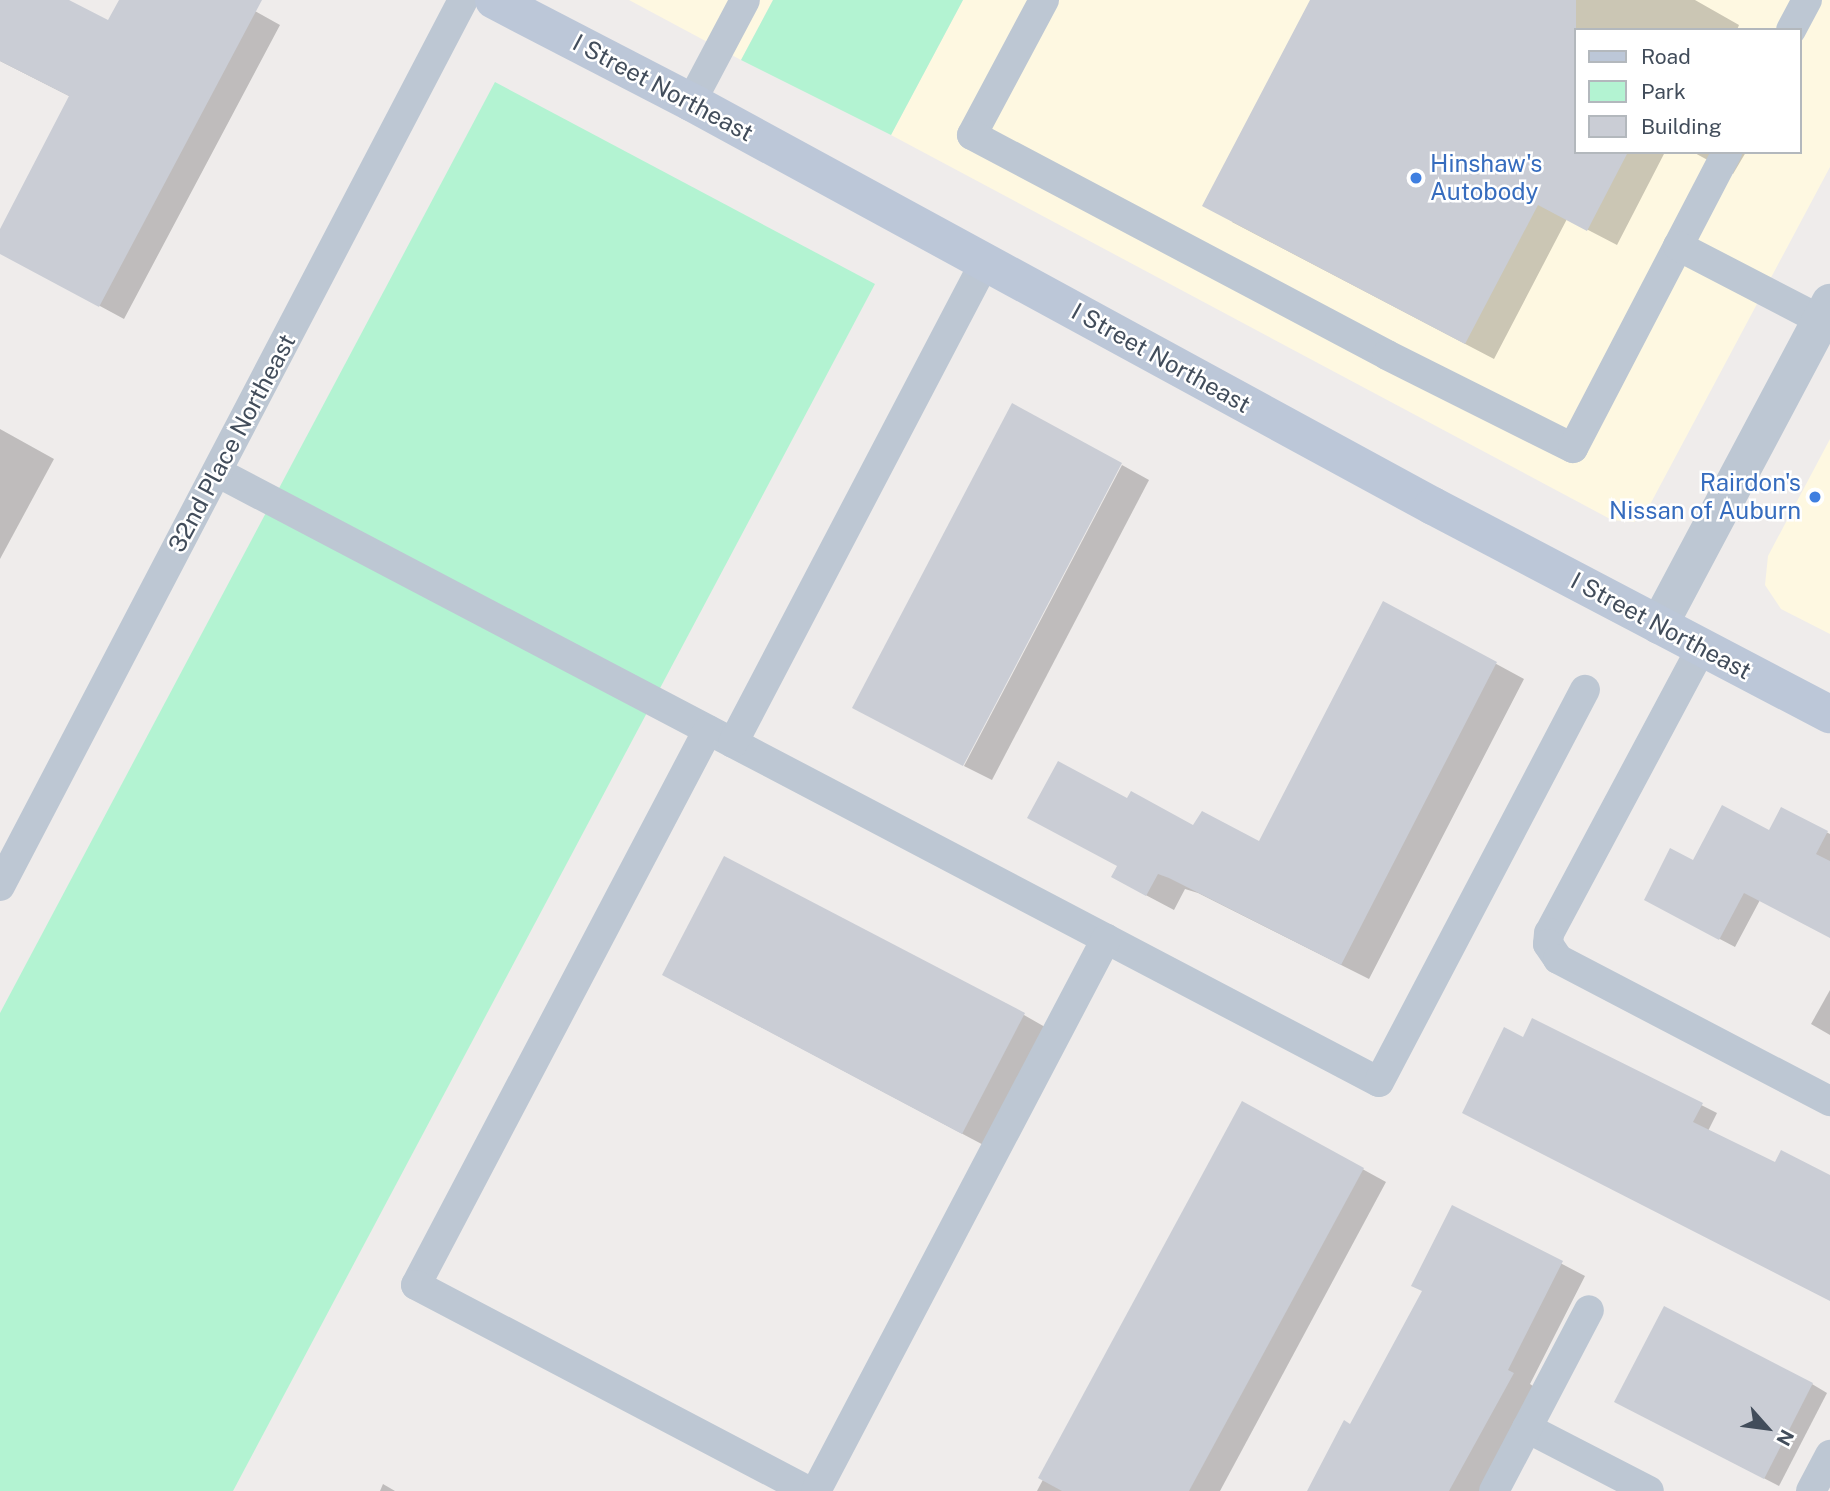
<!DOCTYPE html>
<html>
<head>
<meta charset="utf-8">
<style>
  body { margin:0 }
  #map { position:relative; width:1830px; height:1491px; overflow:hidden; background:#efeceb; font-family:"Public Sans",sans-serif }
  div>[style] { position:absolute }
  .commercial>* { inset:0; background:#fef8e1 }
  .green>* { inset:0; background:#b3f3d2 }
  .shadow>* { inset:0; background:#0003 }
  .building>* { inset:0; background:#cacdd5 }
  .lane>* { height:30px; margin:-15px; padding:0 15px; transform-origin:15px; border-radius:15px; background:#bdc7d3 }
  .street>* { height:38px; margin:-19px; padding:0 19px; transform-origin:19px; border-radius:19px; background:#bdc7d3 }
  .secondary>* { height:38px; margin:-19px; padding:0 19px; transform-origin:19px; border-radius:19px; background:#bcc7d8 }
  .dots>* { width:19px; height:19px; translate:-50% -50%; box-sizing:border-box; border:4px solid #fff; border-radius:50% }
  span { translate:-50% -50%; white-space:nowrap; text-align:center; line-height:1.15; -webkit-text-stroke:5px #fff; paint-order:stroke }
  .street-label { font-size:24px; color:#424d5b }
  .shop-label { font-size:24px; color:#366cbe }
  .left { translate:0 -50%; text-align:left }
  .right { translate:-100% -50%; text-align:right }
  .legend { position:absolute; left:1574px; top:28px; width:228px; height:126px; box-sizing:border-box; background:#fff; border:2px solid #b3b8bd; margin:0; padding:9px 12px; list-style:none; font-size:21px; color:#424d5b }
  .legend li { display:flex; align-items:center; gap:14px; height:35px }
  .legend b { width:35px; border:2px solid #b3b8bd }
  .north { position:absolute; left:1732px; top:1393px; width:70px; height:70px; -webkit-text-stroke:5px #fff; paint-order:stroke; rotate:118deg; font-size:19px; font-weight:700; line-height:28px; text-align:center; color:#424d5b }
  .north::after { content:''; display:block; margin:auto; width:24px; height:32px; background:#424d5b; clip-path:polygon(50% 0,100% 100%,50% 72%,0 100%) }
</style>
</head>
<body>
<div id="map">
  <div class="commercial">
    <div style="clip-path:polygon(629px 0,773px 0,741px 60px)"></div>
    <div style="clip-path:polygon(evenodd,963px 0,1830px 0,1830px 167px,1645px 514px,1634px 522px,1612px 520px,891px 135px,963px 0,1576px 30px,1800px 30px,1800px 152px,1576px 152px,1576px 30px)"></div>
    <div style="clip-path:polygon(1830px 439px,1830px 634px,1781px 609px,1765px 585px,1768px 556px)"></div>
  </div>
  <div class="green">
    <div style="clip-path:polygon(773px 0,963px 0,891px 135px,741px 60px)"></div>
    <div style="clip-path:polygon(495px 82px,875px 284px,233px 1491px,0 1491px,0 1013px)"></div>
  </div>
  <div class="shadow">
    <div style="clip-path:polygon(0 0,66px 0,109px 23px,121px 0,235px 0,280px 25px,124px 319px,0 252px,0 233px,71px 97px,0 61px)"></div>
    <div style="clip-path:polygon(1312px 0,1695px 0,1739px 25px,1737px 30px,1576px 30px,1576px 152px,1665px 152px,1617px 245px,1567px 219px,1494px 359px,1232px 222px)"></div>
    <div style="clip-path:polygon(1693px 152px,1746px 152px,1733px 174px)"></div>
    <div style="clip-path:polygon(0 429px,54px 459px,0 559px)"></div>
    <div style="clip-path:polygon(1122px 465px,1149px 480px,992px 780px,964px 766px)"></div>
    <div style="clip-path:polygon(1384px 603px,1524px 679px,1369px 979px,1198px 893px,1185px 889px,1174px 910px,1140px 892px,1119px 866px,1127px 801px,1194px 828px,1260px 844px)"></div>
    <div style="clip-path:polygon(1782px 809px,1830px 834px,1830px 925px,1760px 900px,1735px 947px,1661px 908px,1694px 862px,1770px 832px)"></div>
    <div style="clip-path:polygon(1830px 990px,1830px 1035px,1811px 1024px)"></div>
    <div style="clip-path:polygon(693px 991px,1024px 1015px,1052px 1031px,991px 1149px)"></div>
    <div style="clip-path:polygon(1533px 1020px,1717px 1113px,1708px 1131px,1775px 1164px,1830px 1177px,1830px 1300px,1524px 1039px)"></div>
    <div style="clip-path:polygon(1242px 1103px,1386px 1182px,1220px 1491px,1037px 1491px)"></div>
    <div style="clip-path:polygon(1453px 1207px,1585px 1276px,1530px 1384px,1536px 1388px,1480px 1491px,1309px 1491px,1351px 1426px,1424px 1291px)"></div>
    <div style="clip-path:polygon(1812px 1384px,1827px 1393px,1779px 1486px,1632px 1410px)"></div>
    <div style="clip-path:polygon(383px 1484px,395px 1491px,380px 1491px)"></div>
  </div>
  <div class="building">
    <div style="clip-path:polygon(0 0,69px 0,108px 20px,119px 0,262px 0,99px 307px,0 254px,0 229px,69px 96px,0 61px)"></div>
    <div style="clip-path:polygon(1310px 0,1576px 0,1576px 152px,1628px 152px,1587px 231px,1538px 205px,1465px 344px,1202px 206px)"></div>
    <div style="clip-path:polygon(1012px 403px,1122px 463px,963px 766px,852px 708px)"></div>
    <div style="clip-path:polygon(1383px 601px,1497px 662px,1341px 965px,1169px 878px,1158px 874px,1146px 896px,1111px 877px,1117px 866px,1027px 818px,1058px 761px,1127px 798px,1131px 791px,1193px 825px,1202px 811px,1259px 841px)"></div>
    <div style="clip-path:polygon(1722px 805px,1769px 830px,1781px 807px,1828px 831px,1816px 854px,1830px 861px,1830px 938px,1744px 893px,1719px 940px,1644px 900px,1670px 848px,1693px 860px)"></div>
    <div style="clip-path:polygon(724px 856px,1025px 1013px,962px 1134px,662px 975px)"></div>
    <div style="clip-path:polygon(1532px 1018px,1703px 1103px,1693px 1122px,1775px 1162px,1781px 1150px,1830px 1175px,1830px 1301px,1462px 1113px,1504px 1027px,1523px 1037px)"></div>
    <div style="clip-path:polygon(1242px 1101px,1364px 1168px,1189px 1491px,1062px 1491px,1038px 1478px)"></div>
    <div style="clip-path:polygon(1452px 1205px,1563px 1261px,1508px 1370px,1514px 1373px,1449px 1491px,1307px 1491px,1344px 1420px,1350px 1424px,1422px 1291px,1411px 1286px)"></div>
    <div style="clip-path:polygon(1664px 1306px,1813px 1383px,1764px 1479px,1614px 1402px)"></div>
  </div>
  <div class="lane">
    <div style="left:1044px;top:0;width:153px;rotate:118.1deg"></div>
    <div style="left:972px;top:135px;width:470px;rotate:27.9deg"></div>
    <div style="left:1387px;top:355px;width:208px;rotate:26.6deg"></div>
    <div style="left:1573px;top:448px;width:334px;rotate:-62.5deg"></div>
    <div style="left:1791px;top:30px;width:34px;rotate:-62deg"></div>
    <div style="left:691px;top:102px;width:115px;rotate:-62.1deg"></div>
    <div style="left:1678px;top:246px;width:161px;rotate:27.4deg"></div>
    <div style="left:217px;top:472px;width:1312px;rotate:27.7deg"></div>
    <div style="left:1379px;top:1082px;width:443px;rotate:-62.3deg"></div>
    <div style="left:1702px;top:647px;width:324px;rotate:118.1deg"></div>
    <div style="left:1549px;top:933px;width:11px;rotate:95deg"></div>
    <div style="left:1548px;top:944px;width:18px;rotate:56deg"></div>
    <div style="left:1558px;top:959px;width:307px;rotate:27.6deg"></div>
    <div style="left:708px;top:730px;width:627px;rotate:117.75deg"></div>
    <div style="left:416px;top:1285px;width:443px;rotate:27.7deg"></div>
    <div style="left:733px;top:743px;width:543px;rotate:-62.35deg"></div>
    <div style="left:0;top:886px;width:1000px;rotate:-62.41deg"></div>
    <div style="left:1527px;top:1428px;width:137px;rotate:27.3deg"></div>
    <div style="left:816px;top:1491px;width:624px;rotate:-62.28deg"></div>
    <div style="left:1494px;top:1491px;width:204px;rotate:-62.3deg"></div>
    <div style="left:1811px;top:1491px;width:41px;rotate:-62.2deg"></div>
  </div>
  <div class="street">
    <div style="left:1659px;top:625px;width:365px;rotate:-62deg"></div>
  </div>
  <div class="secondary">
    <div style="left:494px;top:0;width:222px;rotate:27.4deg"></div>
    <div style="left:691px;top:102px;width:845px;rotate:28.57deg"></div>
    <div style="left:1433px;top:506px;width:448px;rotate:27.7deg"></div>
  </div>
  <div class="dots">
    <div style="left:1416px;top:178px;background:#3f7fe0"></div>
    <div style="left:1815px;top:497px;background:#3f7fe0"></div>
  </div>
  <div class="street-label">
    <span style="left:663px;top:88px;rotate:28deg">I Street Northeast</span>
    <span style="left:1161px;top:358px;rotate:29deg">I Street Northeast</span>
    <span style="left:232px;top:443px;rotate:-62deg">32nd Place Northeast</span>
    <span style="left:1661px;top:626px;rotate:28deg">I Street Northeast</span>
  </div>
  <div class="shop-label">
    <span class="left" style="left:1430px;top:178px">Hinshaw's<br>Autobody</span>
    <span class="right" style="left:1801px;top:497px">Rairdon's<br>Nissan of Auburn</span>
  </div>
  <ul class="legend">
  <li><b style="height:9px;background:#bcc7d8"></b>Road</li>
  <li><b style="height:19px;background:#b3f3d2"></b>Park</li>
  <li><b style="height:19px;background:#cacdd5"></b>Building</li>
  </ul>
  <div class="north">N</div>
</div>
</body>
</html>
